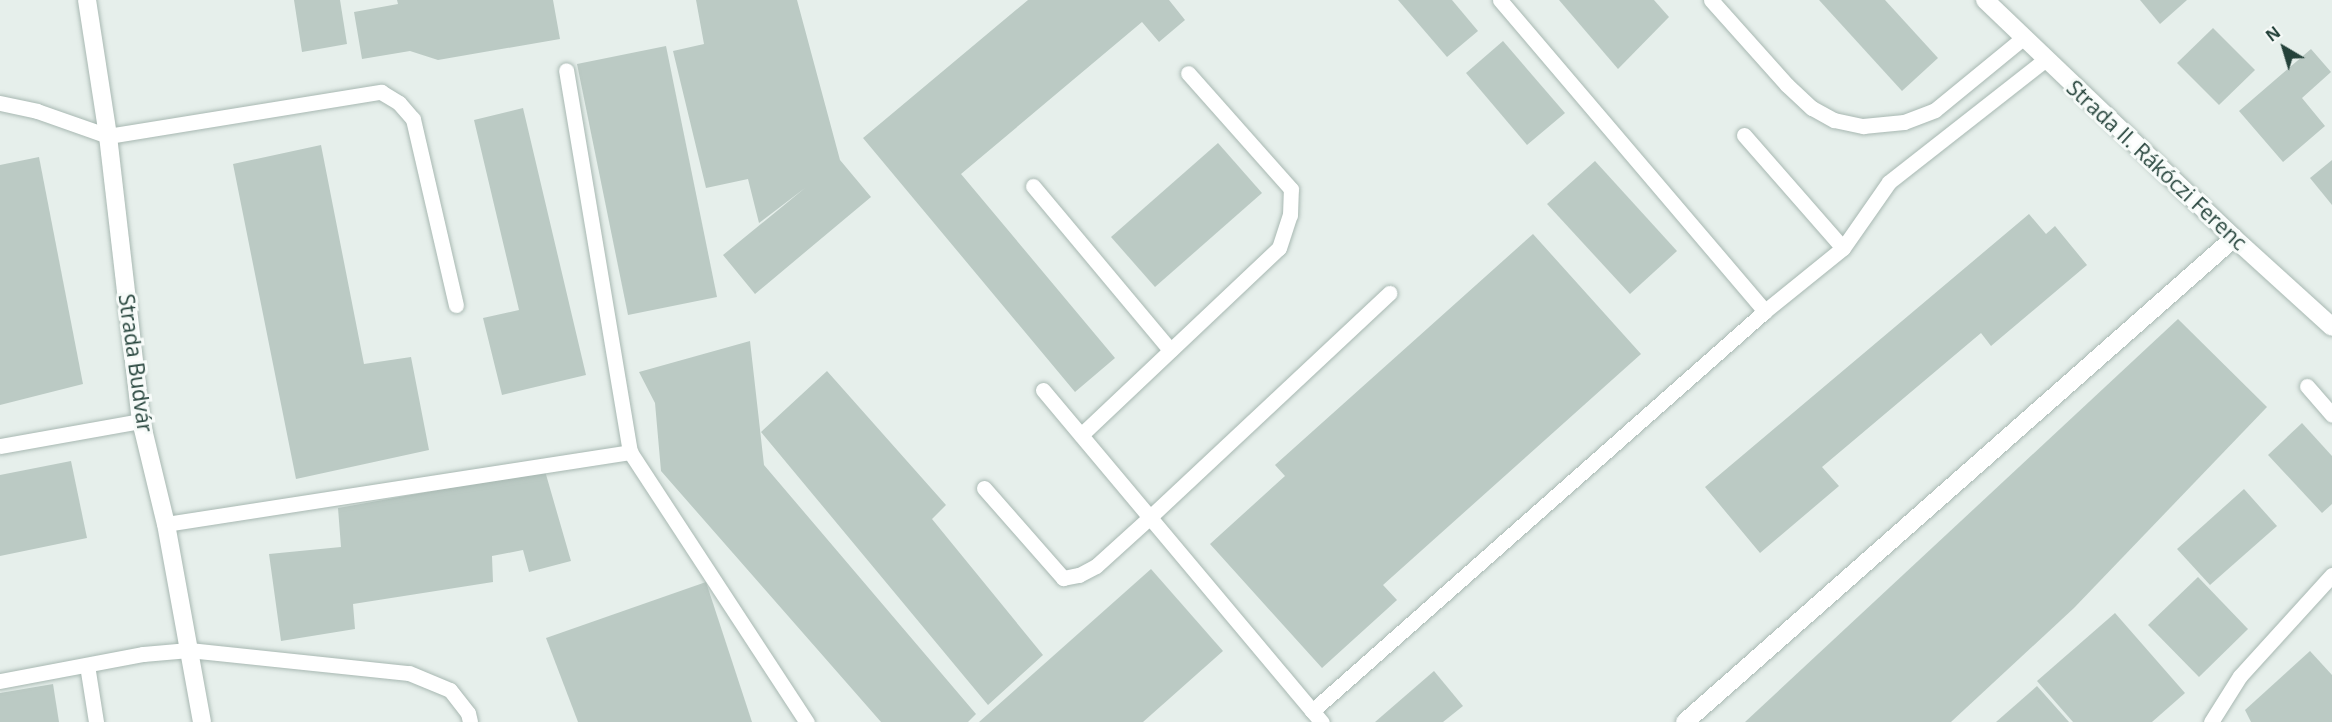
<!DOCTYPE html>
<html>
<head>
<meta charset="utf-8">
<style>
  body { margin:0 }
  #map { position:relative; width:2332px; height:722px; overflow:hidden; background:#e6efeb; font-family:"Open Sans",sans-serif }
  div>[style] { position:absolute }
  .building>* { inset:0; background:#bbcac4 }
  .roads { filter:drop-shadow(0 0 2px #a8b8b2) drop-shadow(0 0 2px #a8b8b2) }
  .service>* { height:15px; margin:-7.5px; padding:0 7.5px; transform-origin:7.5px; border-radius:7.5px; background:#fff }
  .minor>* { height:18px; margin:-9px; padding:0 9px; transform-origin:9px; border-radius:9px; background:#fff }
  .secondary>* { height:18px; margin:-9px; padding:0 9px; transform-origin:9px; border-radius:9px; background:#fff }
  span { translate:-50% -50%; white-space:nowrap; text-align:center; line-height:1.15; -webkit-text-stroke:6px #f7fbf9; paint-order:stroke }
  .street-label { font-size:21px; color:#24423a }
  .north { position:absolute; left:2254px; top:18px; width:60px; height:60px; -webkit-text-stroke:4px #f7fbf9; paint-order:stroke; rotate:322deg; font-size:16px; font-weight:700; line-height:24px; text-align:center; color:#24423a }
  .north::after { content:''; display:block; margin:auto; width:21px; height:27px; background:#24423a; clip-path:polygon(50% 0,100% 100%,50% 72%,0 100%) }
</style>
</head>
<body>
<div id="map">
  <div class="building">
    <div style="clip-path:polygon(294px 0,340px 0,347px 44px,302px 52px)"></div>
    <div style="clip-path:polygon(397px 0,553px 0,560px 39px,438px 60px,410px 51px,362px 59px,354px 12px,398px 4px)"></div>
    <div style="clip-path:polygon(696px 0,797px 0,840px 160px,871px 197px,755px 294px,723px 255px,805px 188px,759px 223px,748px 179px,706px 188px,673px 51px,704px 44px)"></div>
    <div style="clip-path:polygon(1028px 0,1169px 0,1185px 20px,1159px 42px,1142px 22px,961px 174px,1115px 358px,1075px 392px,863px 138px)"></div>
    <div style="clip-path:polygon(1398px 0,1452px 0,1478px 31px,1447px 57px)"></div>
    <div style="clip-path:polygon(1559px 0,1654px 0,1669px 17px,1618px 69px)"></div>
    <div style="clip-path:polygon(1819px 0,1885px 0,1938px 58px,1902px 91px)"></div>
    <div style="clip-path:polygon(2140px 0,2187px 0,2160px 24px)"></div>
    <div style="clip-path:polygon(2213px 28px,2255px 70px,2219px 105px,2177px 63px)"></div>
    <div style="clip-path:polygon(1503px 41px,1565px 113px,1527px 145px,1466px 73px)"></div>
    <div style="clip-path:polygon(666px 46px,717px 297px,628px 315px,577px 64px)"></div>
    <div style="clip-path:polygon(2311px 49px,2331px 72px,2302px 98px,2325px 126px,2283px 162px,2239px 111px)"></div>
    <div style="clip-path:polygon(523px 108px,586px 375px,502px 395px,483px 318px,519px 310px,474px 120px)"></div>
    <div style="clip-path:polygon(1218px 143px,1262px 193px,1155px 287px,1111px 237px)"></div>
    <div style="clip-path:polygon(321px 145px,364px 364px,411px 357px,429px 450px,296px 479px,233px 164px)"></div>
    <div style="clip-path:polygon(39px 157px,83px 384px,0 405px,0 165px)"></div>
    <div style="clip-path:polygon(2332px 160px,2332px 205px,2310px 178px)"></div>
    <div style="clip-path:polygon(1595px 161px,1677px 251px,1630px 294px,1547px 204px)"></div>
    <div style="clip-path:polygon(2029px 214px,2046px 234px,2055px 226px,2087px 265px,1991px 346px,1981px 333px,1822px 467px,1839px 486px,1760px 553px,1705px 487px)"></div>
    <div style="clip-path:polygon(1533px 234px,1641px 354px,1383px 585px,1397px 600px,1322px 668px,1210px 544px,1285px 476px,1275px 465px)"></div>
    <div style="clip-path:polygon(2178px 319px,2267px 407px,2074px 608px,1951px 722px,1745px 722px)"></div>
    <div style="clip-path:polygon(750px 341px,764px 465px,976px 714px,968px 722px,881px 722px,661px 471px,655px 403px,639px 372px)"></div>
    <div style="clip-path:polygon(827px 371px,946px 505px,932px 519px,1043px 655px,988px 705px,761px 432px)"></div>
    <div style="clip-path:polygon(2302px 423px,2332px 456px,2332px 504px,2322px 513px,2268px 455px)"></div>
    <div style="clip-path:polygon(71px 461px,87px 538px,0 556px,0 475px)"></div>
    <div style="clip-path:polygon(545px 471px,571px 561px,529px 572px,523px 550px,492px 556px,493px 582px,353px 604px,355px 629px,281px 641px,269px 554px,341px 547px,338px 508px)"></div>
    <div style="clip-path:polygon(2244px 489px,2277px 526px,2210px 585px,2177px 549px)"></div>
    <div style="clip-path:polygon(1151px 569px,1223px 651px,1143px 722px,979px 722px)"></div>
    <div style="clip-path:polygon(2198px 577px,2248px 629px,2199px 677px,2148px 625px)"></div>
    <div style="clip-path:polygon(706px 582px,752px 722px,578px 722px,546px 638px)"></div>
    <div style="clip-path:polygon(2115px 613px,2185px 693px,2152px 722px,2073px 722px,2037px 681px)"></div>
    <div style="clip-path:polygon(2310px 651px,2332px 675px,2332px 722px,2251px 722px,2245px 710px)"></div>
    <div style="clip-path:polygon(1434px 671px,1463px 706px,1443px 722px,1375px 722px)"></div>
    <div style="clip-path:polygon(53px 684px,59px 722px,0 722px,0 693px)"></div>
    <div style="clip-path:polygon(2037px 686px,2069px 722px,1996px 722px)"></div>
  </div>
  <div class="roads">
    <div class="service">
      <div style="left:1500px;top:0;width:409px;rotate:49.6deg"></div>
      <div style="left:1711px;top:0;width:114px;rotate:48.2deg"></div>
      <div style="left:1787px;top:85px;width:34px;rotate:43deg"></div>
      <div style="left:1812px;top:108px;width:25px;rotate:29deg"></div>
      <div style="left:1834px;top:120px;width:30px;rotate:12deg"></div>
      <div style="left:1863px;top:126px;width:41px;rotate:-5.6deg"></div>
      <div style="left:1904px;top:122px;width:33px;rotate:-21deg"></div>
      <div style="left:1935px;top:110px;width:114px;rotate:-39.3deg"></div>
      <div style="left:0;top:103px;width:38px;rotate:12deg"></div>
      <div style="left:37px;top:111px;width:75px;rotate:19.4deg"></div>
      <div style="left:108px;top:136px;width:277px;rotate:-9.2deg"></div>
      <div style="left:381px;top:92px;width:21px;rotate:31deg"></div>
      <div style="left:399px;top:103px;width:21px;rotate:49deg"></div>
      <div style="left:413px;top:119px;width:191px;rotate:77deg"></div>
      <div style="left:1744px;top:135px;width:150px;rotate:48.8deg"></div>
      <div style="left:1033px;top:186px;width:214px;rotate:50.1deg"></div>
      <div style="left:2307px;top:386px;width:38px;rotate:49deg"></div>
      <div style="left:1043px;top:390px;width:434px;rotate:50deg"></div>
      <div style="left:1081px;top:435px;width:272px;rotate:-43.4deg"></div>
      <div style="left:1279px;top:248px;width:35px;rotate:-72deg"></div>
      <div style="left:1290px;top:215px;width:26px;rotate:-88deg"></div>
      <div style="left:1291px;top:189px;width:155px;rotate:-131.6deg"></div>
      <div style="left:0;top:446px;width:143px;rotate:-10.1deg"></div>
      <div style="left:630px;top:452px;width:323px;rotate:56.8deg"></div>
      <div style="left:984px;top:488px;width:120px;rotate:48.7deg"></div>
      <div style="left:1063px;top:578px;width:16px;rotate:-11deg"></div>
      <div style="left:1079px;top:575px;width:19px;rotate:-28deg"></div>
      <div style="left:1096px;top:566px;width:73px;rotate:-42.2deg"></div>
      <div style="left:1150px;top:517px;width:328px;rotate:-43.1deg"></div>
      <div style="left:166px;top:524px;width:470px;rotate:-8.8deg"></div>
      <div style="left:630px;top:452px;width:387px;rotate:-99.5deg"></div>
      <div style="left:87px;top:665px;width:58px;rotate:81deg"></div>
      <div style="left:0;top:681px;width:146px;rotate:-10.7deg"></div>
      <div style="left:143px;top:654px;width:46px;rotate:-5deg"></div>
      <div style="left:189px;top:650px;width:221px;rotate:6deg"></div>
      <div style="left:409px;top:673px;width:44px;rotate:22.5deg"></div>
      <div style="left:450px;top:690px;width:29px;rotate:52deg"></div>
      <div style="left:468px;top:713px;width:9px;rotate:77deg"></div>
      <div style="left:1312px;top:711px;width:604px;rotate:-41.44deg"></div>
      <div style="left:1765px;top:311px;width:100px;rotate:-38.9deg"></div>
      <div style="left:1843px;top:248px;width:80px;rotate:-55.1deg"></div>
      <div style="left:1889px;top:182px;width:199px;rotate:-38.1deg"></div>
      <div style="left:2211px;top:722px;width:54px;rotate:-57.8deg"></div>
      <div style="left:2240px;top:676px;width:137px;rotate:-47.7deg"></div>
    </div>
    <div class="minor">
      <div style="left:87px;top:0;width:138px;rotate:81.2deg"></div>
      <div style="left:108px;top:136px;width:287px;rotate:83.4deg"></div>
      <div style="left:141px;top:421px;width:106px;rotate:76.4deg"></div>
      <div style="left:166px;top:524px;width:201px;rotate:79.7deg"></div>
      <div style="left:1685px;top:722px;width:732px;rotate:-41.4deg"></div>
    </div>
    <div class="secondary">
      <div style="left:1985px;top:0;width:344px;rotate:43.7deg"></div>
      <div style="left:2234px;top:238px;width:132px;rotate:42.2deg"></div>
    </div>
  </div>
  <div class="street-label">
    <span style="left:2157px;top:165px;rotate:43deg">Strada II. Rákóczi Ferenc</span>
    <span style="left:136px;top:363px;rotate:82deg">Strada Budvár</span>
  </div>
  <div class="north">N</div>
</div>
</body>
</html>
